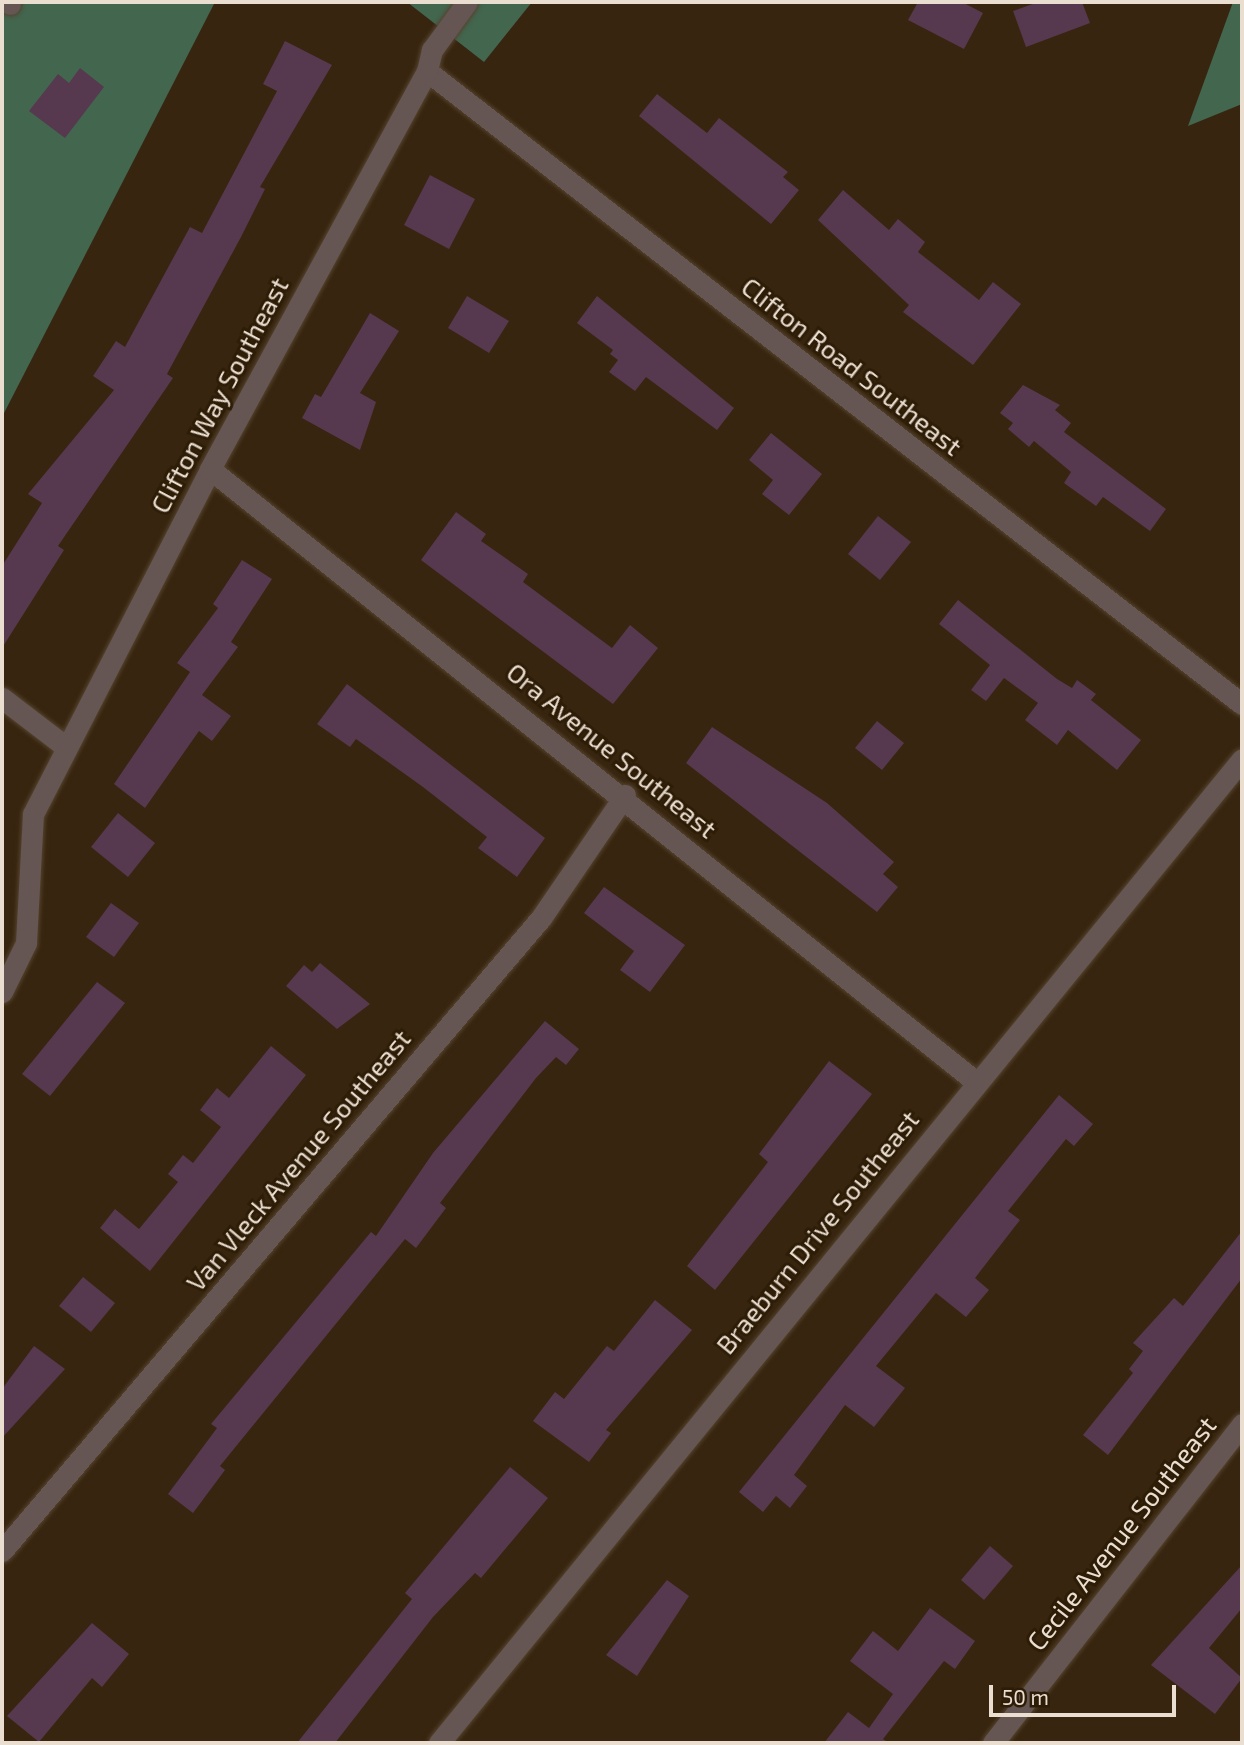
<!DOCTYPE html>
<html>
<head>
<meta charset="utf-8">
<style>
  body { margin:0 }
  #map { position:relative; width:1244px; height:1745px; overflow:hidden; background:#38250f; font-family:"Exo 2",sans-serif }
  div>[style] { position:absolute }
  .forest>* { inset:0; background:#43664f }
  .building>* { inset:0; background:#56384f }
  .roads { filter:drop-shadow(0 0 2px #54432e) drop-shadow(0 0 2px #54432e) }
  .minor>* { height:21px; margin:-10.5px; padding:0 10.5px; transform-origin:10.5px; border-radius:10.5px; background:#655653 }
  span { translate:-50% -50%; white-space:nowrap; text-align:center; line-height:1.15; -webkit-text-stroke:6px #2d1c06; paint-order:stroke }
  .street-label { font-size:26px; color:#eaded1 }
  .frame { position:absolute; inset:0; border:4px solid #eaded1; pointer-events:none }
  .scale { position:absolute; left:989px; top:1685px; width:187px; height:32px; box-sizing:border-box; border:4px solid #eaded1; border-top:0; padding-left:9px; font-size:21px; line-height:24px; white-space:nowrap; color:#eaded1; -webkit-text-stroke:5px #2d1c06; paint-order:stroke }
</style>
</head>
<body>
<div id="map">
  <div class="forest">
    <div style="clip-path:polygon(2px 2px,215px 2px,2px 417px)"></div>
    <div style="clip-path:polygon(407px 2px,532px 2px,484px 62px)"></div>
    <div style="clip-path:polygon(1233px 2px,1242px 2px,1242px 104px,1188px 126px)"></div>
  </div>
  <div class="building">
    <div style="clip-path:polygon(918px 2px,962px 2px,983px 13px,964px 49px,908px 20px)"></div>
    <div style="clip-path:polygon(1038px 2px,1082px 2px,1090px 23px,1026px 47px,1013px 11px)"></div>
    <div style="clip-path:polygon(285px 41px,332px 65px,260px 187px,265px 189px,241px 237px,167px 374px,173px 378px,58px 546px,64px 550px,2px 648px,2px 566px,42px 503px,28px 494px,114px 390px,93px 376px,116px 341px,125px 347px,190px 227px,202px 233px,277px 91px,263px 84px)"></div>
    <div style="clip-path:polygon(80px 68px,104px 87px,65px 138px,29px 111px,58px 74px,69px 83px)"></div>
    <div style="clip-path:polygon(657px 94px,707px 133px,719px 118px,788px 172px,783px 177px,799px 190px,771px 224px,639px 116px)"></div>
    <div style="clip-path:polygon(430px 175px,475px 199px,449px 249px,404px 225px)"></div>
    <div style="clip-path:polygon(843px 190px,889px 230px,898px 219px,925px 242px,918px 252px,979px 300px,993px 282px,1021px 304px,973px 365px,903px 312px,909px 305px,818px 220px)"></div>
    <div style="clip-path:polygon(467px 296px,509px 321px,489px 353px,448px 328px)"></div>
    <div style="clip-path:polygon(597px 296px,734px 408px,717px 430px,646px 377px,635px 391px,609px 372px,618px 360px,610px 354px,613px 350px,577px 323px)"></div>
    <div style="clip-path:polygon(370px 313px,399px 331px,360px 393px,376px 402px,360px 450px,302px 418px,315px 394px,321px 397px)"></div>
    <div style="clip-path:polygon(1023px 385px,1060px 405px,1055px 410px,1071px 423px,1064px 432px,1166px 509px,1150px 531px,1103px 497px,1096px 506px,1064px 483px,1071px 472px,1034px 441px,1029px 447px,1008px 429px,1013px 423px,1000px 413px)"></div>
    <div style="clip-path:polygon(771px 433px,822px 474px,789px 515px,762px 494px,773px 480px,749px 460px)"></div>
    <div style="clip-path:polygon(456px 512px,486px 534px,481px 541px,528px 574px,523px 582px,612px 648px,630px 625px,658px 648px,613px 704px,421px 560px)"></div>
    <div style="clip-path:polygon(878px 516px,911px 542px,880px 580px,848px 554px)"></div>
    <div style="clip-path:polygon(242px 560px,272px 579px,231px 642px,238px 647px,202px 695px,231px 716px,212px 741px,199px 731px,145px 808px,114px 784px,190px 672px,177px 663px,218px 608px,213px 604px)"></div>
    <div style="clip-path:polygon(958px 600px,1057px 679px,1072px 688px,1077px 680px,1096px 694px,1091px 700px,1141px 740px,1117px 770px,1068px 730px,1057px 745px,1025px 720px,1038px 703px,1004px 678px,986px 701px,971px 690px,990px 665px,939px 624px)"></div>
    <div style="clip-path:polygon(347px 684px,545px 838px,517px 877px,478px 848px,487px 837px,423px 787px,356px 739px,350px 747px,317px 724px)"></div>
    <div style="clip-path:polygon(877px 721px,904px 743px,882px 770px,855px 748px)"></div>
    <div style="clip-path:polygon(712px 727px,827px 803px,894px 862px,883px 874px,898px 887px,877px 912px,686px 763px)"></div>
    <div style="clip-path:polygon(118px 813px,155px 843px,128px 877px,91px 847px)"></div>
    <div style="clip-path:polygon(604px 887px,685px 945px,650px 992px,620px 970px,634px 951px,584px 913px)"></div>
    <div style="clip-path:polygon(111px 903px,139px 923px,114px 957px,86px 937px)"></div>
    <div style="clip-path:polygon(320px 963px,370px 1004px,337px 1029px,286px 986px,304px 965px,312px 972px)"></div>
    <div style="clip-path:polygon(97px 982px,125px 1003px,50px 1096px,22px 1074px)"></div>
    <div style="clip-path:polygon(545px 1021px,579px 1049px,566px 1065px,556px 1057px,536px 1078px,440px 1203px,446px 1208px,416px 1248px,405px 1239px,220px 1466px,225px 1470px,193px 1513px,168px 1494px,217px 1428px,211px 1424px,371px 1232px,376px 1236px,433px 1153px)"></div>
    <div style="clip-path:polygon(271px 1046px,306px 1075px,150px 1271px,100px 1228px,115px 1209px,139px 1229px,178px 1182px,168px 1174px,183px 1155px,193px 1163px,221px 1127px,200px 1110px,217px 1088px,229px 1098px)"></div>
    <div style="clip-path:polygon(829px 1061px,872px 1094px,715px 1290px,687px 1266px,768px 1162px,759px 1154px)"></div>
    <div style="clip-path:polygon(1059px 1095px,1093px 1124px,1074px 1146px,1066px 1139px,1008px 1211px,1020px 1220px,975px 1278px,989px 1290px,966px 1317px,936px 1293px,876px 1366px,905px 1388px,874px 1427px,845px 1405px,794px 1475px,807px 1486px,790px 1508px,776px 1496px,763px 1512px,739px 1492px)"></div>
    <div style="clip-path:polygon(1242px 1231px,1242px 1278px,1108px 1455px,1083px 1435px,1133px 1373px,1129px 1369px,1143px 1351px,1133px 1343px,1174px 1298px,1183px 1306px)"></div>
    <div style="clip-path:polygon(83px 1277px,115px 1303px,91px 1332px,59px 1306px)"></div>
    <div style="clip-path:polygon(655px 1300px,692px 1330px,606px 1430px,611px 1433px,589px 1462px,533px 1421px,555px 1392px,564px 1399px,607px 1346px,614px 1351px)"></div>
    <div style="clip-path:polygon(34px 1346px,65px 1369px,2px 1438px,2px 1389px)"></div>
    <div style="clip-path:polygon(510px 1467px,548px 1498px,481px 1578px,475px 1573px,433px 1617px,335px 1743px,297px 1743px,412px 1599px,405px 1593px)"></div>
    <div style="clip-path:polygon(990px 1546px,1013px 1566px,984px 1600px,961px 1580px)"></div>
    <div style="clip-path:polygon(1242px 1565px,1242px 1608px,1209px 1648px,1242px 1678px,1215px 1714px,1151px 1665px)"></div>
    <div style="clip-path:polygon(667px 1580px,689px 1596px,637px 1676px,606px 1655px)"></div>
    <div style="clip-path:polygon(930px 1608px,975px 1641px,955px 1669px,944px 1661px,883px 1739px,889px 1743px,824px 1743px,848px 1712px,869px 1728px,893px 1694px,850px 1661px,873px 1631px,898px 1651px)"></div>
    <div style="clip-path:polygon(92px 1623px,129px 1654px,102px 1687px,92px 1678px,39px 1742px,7px 1716px)"></div>
  </div>
  <div class="roads">
    <div class="minor">
      <div style="left:10px;top:4px;width:2px;rotate:-90deg"></div>
      <div style="left:427px;top:71px;width:1032px;rotate:37.84deg"></div>
      <div style="left:210px;top:469px;width:980px;rotate:38.66deg"></div>
      <div style="left:2px;top:698px;width:81px;rotate:37.4deg"></div>
      <div style="left:2px;top:992px;width:55px;rotate:-63.9deg"></div>
      <div style="left:26px;top:943px;width:129px;rotate:-86.9deg"></div>
      <div style="left:33px;top:814px;width:388px;rotate:-62.8deg"></div>
      <div style="left:210px;top:469px;width:453px;rotate:-61.4deg"></div>
      <div style="left:427px;top:71px;width:22px;rotate:-77deg"></div>
      <div style="left:432px;top:50px;width:59px;rotate:-53.9deg"></div>
      <div style="left:2px;top:1551px;width:831px;rotate:-49.59deg"></div>
      <div style="left:541px;top:918px;width:149px;rotate:-55.7deg"></div>
      <div style="left:439px;top:1743px;width:1270px;rotate:-50.78deg"></div>
      <div style="left:993px;top:1743px;width:405px;rotate:-52deg"></div>
    </div>
  </div>
  <div class="street-label">
    <span style="left:852px;top:366px;rotate:38deg">Clifton Road Southeast</span>
    <span style="left:219px;top:395px;rotate:-62deg">Clifton Way Southeast</span>
    <span style="left:612px;top:750px;rotate:39deg">Ora Avenue Southeast</span>
    <span style="left:298px;top:1160px;rotate:-50deg">Van Vleck Avenue Southeast</span>
    <span style="left:817px;top:1232px;rotate:-51deg">Braeburn Drive Southeast</span>
    <span style="left:1121px;top:1533px;rotate:-52deg">Cecile Avenue Southeast</span>
  </div>
  <div class="frame"></div>
  <div class="scale">50 m</div>
</div>
</body>
</html>
